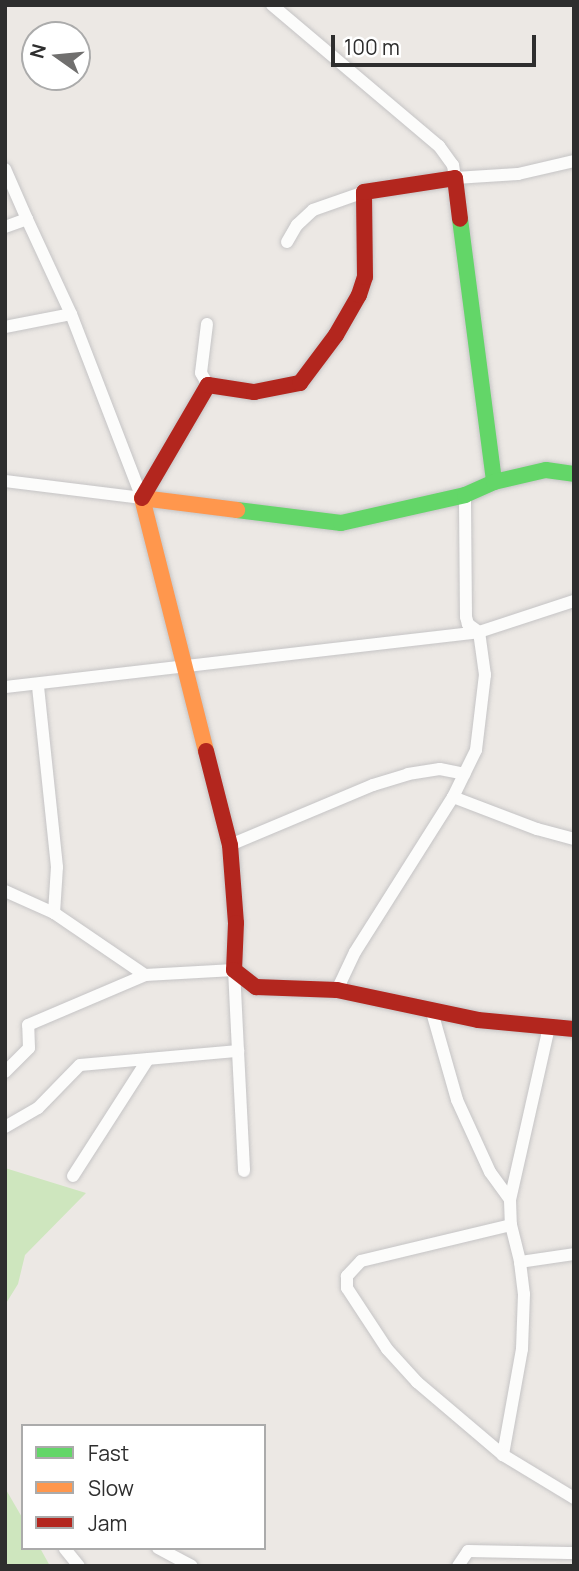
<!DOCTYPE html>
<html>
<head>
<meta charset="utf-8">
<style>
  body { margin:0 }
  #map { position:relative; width:579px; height:1571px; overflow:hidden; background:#ece8e4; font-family:Manrope,sans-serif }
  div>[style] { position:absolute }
  .green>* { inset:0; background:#cee6be }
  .roads { filter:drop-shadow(0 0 2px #c5c4c5) drop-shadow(0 0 2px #c5c4c5) }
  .street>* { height:12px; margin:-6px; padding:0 6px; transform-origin:6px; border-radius:6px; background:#fcfcfb }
  .fast>* { height:16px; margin:-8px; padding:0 8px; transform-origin:8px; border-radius:8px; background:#63d668 }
  .slow>* { height:16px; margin:-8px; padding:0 8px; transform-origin:8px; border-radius:8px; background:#ff974d }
  .jam>* { height:16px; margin:-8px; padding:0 8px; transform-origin:8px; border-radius:8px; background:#b3261e }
  span { translate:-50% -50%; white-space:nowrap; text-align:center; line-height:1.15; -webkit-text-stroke:5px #fff; paint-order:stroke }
  .frame { position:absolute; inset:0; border:7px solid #2e2e2e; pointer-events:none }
  .legend { position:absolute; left:21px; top:1424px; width:245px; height:126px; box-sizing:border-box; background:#fff; border:2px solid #ababab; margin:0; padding:9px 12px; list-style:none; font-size:21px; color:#2e2e2e }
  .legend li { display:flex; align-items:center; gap:14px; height:35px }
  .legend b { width:35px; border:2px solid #ababab }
  .north { position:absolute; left:21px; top:21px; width:70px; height:70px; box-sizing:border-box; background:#fff; border:2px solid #ababab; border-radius:50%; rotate:285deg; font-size:19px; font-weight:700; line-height:28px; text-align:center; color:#2e2e2e }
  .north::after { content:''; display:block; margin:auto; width:24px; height:32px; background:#706f6e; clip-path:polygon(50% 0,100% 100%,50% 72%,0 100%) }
  .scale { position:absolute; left:331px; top:35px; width:205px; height:32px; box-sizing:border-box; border:4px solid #2e2e2e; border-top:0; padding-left:9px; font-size:21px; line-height:24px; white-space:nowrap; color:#2e2e2e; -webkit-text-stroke:5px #fff; paint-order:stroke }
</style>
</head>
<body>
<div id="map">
  <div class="green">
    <div style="clip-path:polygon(5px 1168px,86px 1193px,25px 1255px,18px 1284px,5px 1305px)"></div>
    <div style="clip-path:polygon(5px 1488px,23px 1519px,23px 1548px,40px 1548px,50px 1566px,5px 1566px)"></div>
  </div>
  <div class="roads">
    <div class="street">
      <div style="left:272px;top:5px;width:219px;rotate:40.2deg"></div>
      <div style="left:439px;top:146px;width:24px;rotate:54deg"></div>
      <div style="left:453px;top:165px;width:13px;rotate:81deg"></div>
      <div style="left:455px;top:178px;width:63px;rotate:-3.6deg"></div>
      <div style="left:518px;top:174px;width:57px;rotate:-13.1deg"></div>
      <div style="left:5px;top:169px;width:55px;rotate:66.3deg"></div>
      <div style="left:27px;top:219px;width:23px;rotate:160deg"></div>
      <div style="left:287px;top:242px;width:20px;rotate:-60deg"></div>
      <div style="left:297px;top:225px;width:22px;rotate:-43deg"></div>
      <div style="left:313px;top:210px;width:54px;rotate:-19.4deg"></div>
      <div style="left:207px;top:324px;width:49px;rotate:97deg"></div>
      <div style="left:201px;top:373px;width:14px;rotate:60deg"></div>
      <div style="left:5px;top:327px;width:67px;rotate:-11.1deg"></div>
      <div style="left:5px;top:481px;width:138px;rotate:7.1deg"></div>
      <div style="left:142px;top:498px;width:197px;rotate:-111.1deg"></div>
      <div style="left:71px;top:314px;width:105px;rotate:-114.9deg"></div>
      <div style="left:5px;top:687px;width:477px;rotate:-6.6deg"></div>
      <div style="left:479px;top:632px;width:100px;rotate:-18.1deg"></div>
      <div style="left:453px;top:797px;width:90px;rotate:20.9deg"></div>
      <div style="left:537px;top:829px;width:38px;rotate:15deg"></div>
      <div style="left:230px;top:845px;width:155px;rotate:-22.8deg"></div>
      <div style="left:373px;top:785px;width:37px;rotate:-17deg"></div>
      <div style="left:408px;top:774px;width:32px;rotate:-9deg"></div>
      <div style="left:440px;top:769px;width:25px;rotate:11deg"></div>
      <div style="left:5px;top:891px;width:54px;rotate:24.2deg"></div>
      <div style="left:54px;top:913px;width:46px;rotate:-86.3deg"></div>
      <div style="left:57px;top:867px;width:183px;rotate:-96deg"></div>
      <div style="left:337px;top:990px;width:42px;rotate:-64.7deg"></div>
      <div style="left:355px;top:952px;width:183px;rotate:-57.7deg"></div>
      <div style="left:453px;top:797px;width:52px;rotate:-63.9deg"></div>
      <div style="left:476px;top:750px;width:76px;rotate:-83.2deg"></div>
      <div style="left:485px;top:675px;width:43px;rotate:-97.9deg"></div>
      <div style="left:479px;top:632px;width:14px;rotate:-144deg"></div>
      <div style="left:468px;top:624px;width:7px;rotate:-106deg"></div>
      <div style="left:466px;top:617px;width:122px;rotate:-90.5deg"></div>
      <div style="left:432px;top:1012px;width:91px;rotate:74.1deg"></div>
      <div style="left:457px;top:1100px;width:79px;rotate:65.4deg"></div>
      <div style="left:490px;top:1172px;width:34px;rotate:54deg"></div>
      <div style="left:510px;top:1200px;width:25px;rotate:88deg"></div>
      <div style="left:511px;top:1225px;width:38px;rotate:76deg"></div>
      <div style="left:520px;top:1262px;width:32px;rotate:83deg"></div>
      <div style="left:524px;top:1294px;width:55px;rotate:92.1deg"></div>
      <div style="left:522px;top:1349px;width:108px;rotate:100.2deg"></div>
      <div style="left:238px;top:1051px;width:120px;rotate:87.1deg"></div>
      <div style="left:5px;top:1072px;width:34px;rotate:-45deg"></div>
      <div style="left:29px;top:1048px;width:23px;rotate:-92deg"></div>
      <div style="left:28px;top:1025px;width:127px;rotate:-23.1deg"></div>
      <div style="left:5px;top:1127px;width:38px;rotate:-30deg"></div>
      <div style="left:38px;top:1108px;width:60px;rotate:-45.7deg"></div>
      <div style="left:80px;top:1065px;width:159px;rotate:-5.1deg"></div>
      <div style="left:238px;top:1051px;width:81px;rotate:-92.8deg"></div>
      <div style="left:234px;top:970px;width:89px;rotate:176.8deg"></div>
      <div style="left:145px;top:975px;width:110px;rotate:-145.7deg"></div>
      <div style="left:73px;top:1176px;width:139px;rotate:-57.3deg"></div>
      <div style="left:510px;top:1200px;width:177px;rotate:-77.3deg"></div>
      <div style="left:511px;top:1225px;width:154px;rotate:166.5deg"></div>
      <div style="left:361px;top:1261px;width:21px;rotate:133deg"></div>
      <div style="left:347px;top:1276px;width:12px;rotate:90deg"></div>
      <div style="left:347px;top:1288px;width:73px;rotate:56.7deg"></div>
      <div style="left:387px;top:1349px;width:45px;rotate:47.7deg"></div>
      <div style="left:417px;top:1382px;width:113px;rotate:40.3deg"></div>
      <div style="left:503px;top:1455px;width:83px;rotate:31.2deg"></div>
      <div style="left:520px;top:1262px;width:55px;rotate:-8.4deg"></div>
      <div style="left:158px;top:1548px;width:38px;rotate:28deg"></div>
      <div style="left:65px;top:1549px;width:22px;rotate:51deg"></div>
      <div style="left:458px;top:1566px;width:18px;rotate:-56deg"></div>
      <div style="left:468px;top:1551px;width:106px;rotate:1.1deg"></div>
    </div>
    <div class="fast">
      <div style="left:460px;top:219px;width:265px;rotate:82.6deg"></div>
      <div style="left:237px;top:510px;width:105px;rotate:7.1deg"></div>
      <div style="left:341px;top:523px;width:127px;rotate:-12.7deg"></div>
      <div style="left:465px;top:495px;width:32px;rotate:-24deg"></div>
      <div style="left:494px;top:482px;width:53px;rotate:-13deg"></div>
      <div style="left:546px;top:470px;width:28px;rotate:8deg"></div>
    </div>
    <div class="slow">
      <div style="left:206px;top:751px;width:261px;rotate:-104.2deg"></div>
      <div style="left:142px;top:498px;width:96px;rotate:7.2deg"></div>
    </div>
    <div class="jam">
      <div style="left:142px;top:498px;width:131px;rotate:-59.7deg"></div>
      <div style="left:208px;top:385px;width:47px;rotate:8.7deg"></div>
      <div style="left:254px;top:392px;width:47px;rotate:-11.1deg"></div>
      <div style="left:300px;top:383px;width:60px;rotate:-53.1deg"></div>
      <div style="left:336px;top:335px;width:46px;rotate:-60.1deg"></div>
      <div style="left:359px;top:295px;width:19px;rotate:-72deg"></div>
      <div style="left:365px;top:277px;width:85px;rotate:-90.7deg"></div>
      <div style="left:364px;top:192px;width:92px;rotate:-8.7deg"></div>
      <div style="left:455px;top:178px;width:41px;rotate:83deg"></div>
      <div style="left:206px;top:751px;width:97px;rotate:75.7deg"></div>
      <div style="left:230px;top:845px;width:78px;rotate:85.6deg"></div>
      <div style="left:236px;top:923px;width:47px;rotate:92.4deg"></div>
      <div style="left:234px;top:970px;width:28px;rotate:38deg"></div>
      <div style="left:256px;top:987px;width:81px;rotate:2.1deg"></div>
      <div style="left:337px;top:990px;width:144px;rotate:12deg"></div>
      <div style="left:478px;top:1020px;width:96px;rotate:5.4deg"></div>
    </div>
  </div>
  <div class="frame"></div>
  <ul class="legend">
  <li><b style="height:9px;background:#63d668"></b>Fast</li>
  <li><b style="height:9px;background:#ff974d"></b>Slow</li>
  <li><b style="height:9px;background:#b3261e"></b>Jam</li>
  </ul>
  <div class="north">N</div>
  <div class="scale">100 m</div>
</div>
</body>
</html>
